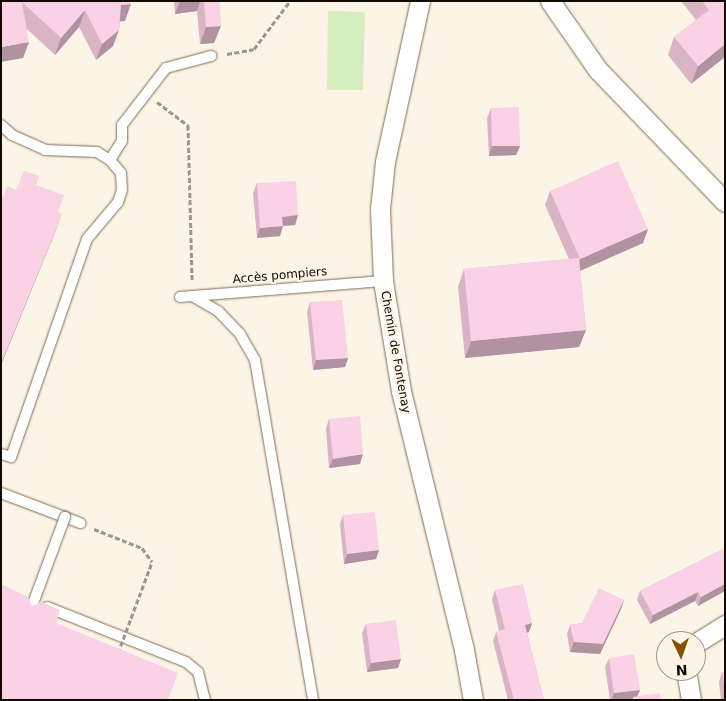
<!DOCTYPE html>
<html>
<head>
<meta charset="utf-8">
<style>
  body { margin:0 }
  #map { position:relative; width:726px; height:701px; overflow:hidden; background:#fdf4e8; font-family:"DejaVu Sans",sans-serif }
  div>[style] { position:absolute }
  .green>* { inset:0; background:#d7eec0 }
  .path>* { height:3px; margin-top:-1.5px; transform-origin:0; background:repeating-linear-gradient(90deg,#9e968c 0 5px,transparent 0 7.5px) }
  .roads { filter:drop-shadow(0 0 1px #7f6c52) drop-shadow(0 0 1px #7f6c52) }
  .lane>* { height:10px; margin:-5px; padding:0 5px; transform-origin:5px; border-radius:5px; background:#fff }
  .street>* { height:19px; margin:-9.5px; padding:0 9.5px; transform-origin:9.5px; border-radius:9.5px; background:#fff }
  .path-bridge>* { height:3px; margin-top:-1.5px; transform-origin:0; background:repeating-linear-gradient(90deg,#9e968c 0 5px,transparent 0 7.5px) }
  .bridges { filter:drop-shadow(0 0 1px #7f6c52) drop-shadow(0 0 1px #7f6c52) }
  .lane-bridge>* { height:10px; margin:-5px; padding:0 5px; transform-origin:5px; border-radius:5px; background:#fff }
  .wall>* { inset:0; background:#d8b4c5 }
  .shaded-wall>* { inset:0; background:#b092a0 }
  .building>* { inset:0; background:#fbd1e5 }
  span { translate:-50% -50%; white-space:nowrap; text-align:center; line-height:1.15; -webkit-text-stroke:4px #fdf4e8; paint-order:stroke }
  .street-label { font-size:12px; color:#110a03 }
  .frame { position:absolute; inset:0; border:2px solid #110a03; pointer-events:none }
  .north { position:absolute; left:656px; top:631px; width:50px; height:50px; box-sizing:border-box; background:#fdf4e8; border:1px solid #9f968c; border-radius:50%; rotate:177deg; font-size:14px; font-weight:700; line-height:20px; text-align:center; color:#110a03 }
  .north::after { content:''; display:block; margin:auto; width:18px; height:22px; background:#874f02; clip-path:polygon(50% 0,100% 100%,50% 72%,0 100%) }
</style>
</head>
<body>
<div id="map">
  <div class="green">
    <div style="clip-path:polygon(328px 11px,365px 12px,363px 90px,327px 90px)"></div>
  </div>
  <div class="path">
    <div style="left:227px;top:54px;width:27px;rotate:-10deg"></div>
    <div style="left:254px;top:49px;width:60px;rotate:-53.1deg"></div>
    <div style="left:157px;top:102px;width:39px;rotate:37deg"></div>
    <div style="left:188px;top:125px;width:155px;rotate:88.5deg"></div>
    <div style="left:94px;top:529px;width:52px;rotate:21.6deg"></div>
    <div style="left:142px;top:548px;width:17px;rotate:54deg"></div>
  </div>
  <div class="roads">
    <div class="lane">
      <div style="left:1px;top:125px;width:15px;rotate:42deg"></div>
      <div style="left:12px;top:135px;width:36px;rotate:24deg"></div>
      <div style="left:45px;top:150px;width:52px;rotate:2.2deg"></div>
      <div style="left:97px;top:152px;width:15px;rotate:32deg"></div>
      <div style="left:110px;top:160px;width:17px;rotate:50deg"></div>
      <div style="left:121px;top:173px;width:17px;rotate:87deg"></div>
      <div style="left:122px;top:190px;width:13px;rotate:108deg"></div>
      <div style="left:118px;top:202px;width:48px;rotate:130deg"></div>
      <div style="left:87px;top:239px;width:231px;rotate:109.2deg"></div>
      <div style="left:11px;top:457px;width:10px;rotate:-163deg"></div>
      <div style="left:110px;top:160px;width:22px;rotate:-58deg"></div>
      <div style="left:122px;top:141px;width:16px;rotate:-90deg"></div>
      <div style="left:122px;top:125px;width:72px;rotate:-52.3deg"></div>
      <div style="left:166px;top:68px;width:47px;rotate:-14.9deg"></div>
      <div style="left:192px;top:296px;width:30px;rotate:30deg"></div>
      <div style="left:218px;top:311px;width:32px;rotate:46deg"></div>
      <div style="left:240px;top:334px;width:30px;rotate:60deg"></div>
      <div style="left:255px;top:360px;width:345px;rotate:80.3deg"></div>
      <div style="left:180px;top:297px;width:204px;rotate:-4.5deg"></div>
      <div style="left:1px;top:493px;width:85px;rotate:20.8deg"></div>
      <div style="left:47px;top:607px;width:149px;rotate:21.6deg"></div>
      <div style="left:186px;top:662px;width:16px;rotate:40deg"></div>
      <div style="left:198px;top:672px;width:29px;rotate:76deg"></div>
    </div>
    <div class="street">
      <div style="left:420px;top:1px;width:165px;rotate:102.3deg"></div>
      <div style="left:385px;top:162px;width:47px;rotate:96.1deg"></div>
      <div style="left:380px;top:209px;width:72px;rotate:87.6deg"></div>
      <div style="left:383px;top:281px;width:111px;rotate:80.7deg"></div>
      <div style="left:401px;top:391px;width:267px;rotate:76.3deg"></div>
      <div style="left:464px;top:650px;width:51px;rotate:79.8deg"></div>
      <div style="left:550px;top:1px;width:84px;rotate:55.2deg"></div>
      <div style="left:598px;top:70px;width:183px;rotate:46.1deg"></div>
      <div style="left:696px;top:643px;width:34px;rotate:-32deg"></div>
      <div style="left:686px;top:671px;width:29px;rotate:80deg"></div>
    </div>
  </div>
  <div class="path-bridge">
    <div style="left:118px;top:653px;width:97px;rotate:-69.5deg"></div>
  </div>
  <div class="bridges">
    <div class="lane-bridge">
      <div style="left:28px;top:617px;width:107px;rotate:-69.7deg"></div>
    </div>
  </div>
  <div class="wall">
    <div style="clip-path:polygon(1px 1px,129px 1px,125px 21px,120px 21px,119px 30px,113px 46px,96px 60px,79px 27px,55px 55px,27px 29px,23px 58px)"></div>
    <div style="clip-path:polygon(174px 1px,220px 1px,214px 43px,200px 44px,197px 11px,175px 14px)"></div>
    <div style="clip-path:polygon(681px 1px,725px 1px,691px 84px,668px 55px,674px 37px,696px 20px)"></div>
    <div style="clip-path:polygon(491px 108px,520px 146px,516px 155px,489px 156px,487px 118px)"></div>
    <div style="clip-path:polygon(257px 183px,298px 215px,295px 225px,283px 226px,280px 236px,257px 238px,253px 193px)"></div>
    <div style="clip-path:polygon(550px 191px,648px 229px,643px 243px,580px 271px,586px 330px,579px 347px,465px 358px,458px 287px,464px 269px,569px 259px,545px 205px)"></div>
    <div style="clip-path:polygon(310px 302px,348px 358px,345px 367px,313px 370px,307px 312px)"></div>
    <div style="clip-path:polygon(329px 419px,360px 464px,329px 468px,326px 428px)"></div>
    <div style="clip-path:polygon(343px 515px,379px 550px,376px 559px,344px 564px,340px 524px)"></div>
    <div style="clip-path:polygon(725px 548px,725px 591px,698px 606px,695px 601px,650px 624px,637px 600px,640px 591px)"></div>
    <div style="clip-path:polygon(495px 590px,532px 623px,529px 632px,527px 633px,544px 700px,508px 700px,493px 641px,496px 632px,499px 631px,492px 599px)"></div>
    <div style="clip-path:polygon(624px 600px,621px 609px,600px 654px,570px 652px,567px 634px,570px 625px,582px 623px)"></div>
    <div style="clip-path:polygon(366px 624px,401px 659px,398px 668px,367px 672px,362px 633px)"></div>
    <div style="clip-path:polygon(609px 658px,640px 690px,637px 696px,661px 700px,610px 700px,605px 667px)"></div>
    <div style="clip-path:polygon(722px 672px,725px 672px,725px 700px,721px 700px,719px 682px)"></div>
  </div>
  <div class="shaded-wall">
    <div style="clip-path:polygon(180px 1px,200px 1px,197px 11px,175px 14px)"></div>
    <div style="clip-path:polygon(131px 4px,125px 21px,115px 22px,121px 5px)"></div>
    <div style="clip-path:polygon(85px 10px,79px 27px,55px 55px,61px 38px)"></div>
    <div style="clip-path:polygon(221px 26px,214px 43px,200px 44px,206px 27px)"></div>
    <div style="clip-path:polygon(119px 30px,113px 46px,96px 60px,102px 44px)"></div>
    <div style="clip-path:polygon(29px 42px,23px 58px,1px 62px,1px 47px)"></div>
    <div style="clip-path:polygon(725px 44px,725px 57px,691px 84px,698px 66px)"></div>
    <div style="clip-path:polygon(492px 146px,520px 146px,516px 155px,489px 156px)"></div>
    <div style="clip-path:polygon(62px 214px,56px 230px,1px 365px,1px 363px)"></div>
    <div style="clip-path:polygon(298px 215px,295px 225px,279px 226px,282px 217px)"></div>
    <div style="clip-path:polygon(283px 226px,280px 236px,257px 238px,260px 228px)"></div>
    <div style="clip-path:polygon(648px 229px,643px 243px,575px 273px,580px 259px)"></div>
    <div style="clip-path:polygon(586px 330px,579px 347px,465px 358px,471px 341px)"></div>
    <div style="clip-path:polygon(348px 358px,345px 367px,313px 370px,316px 360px)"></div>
    <div style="clip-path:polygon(363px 454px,360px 464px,329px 468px,333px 459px)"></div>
    <div style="clip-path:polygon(379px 550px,376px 559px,344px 564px,347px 554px)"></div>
    <div style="clip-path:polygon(725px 584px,725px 591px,698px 606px,701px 597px)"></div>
    <div style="clip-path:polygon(698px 592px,695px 601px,650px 624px,653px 615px)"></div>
    <div style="clip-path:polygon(624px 600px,621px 609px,600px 654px,570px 652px,574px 642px)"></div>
    <div style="clip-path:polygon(532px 623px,529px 632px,521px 634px,525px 625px)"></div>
    <div style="clip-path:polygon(401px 659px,398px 668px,367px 672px,371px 663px)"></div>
    <div style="clip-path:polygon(640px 690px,636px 699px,633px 697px,632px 700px,612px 700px,614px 693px)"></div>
  </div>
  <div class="building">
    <div style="clip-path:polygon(1px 1px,129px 1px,131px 4px,121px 5px,119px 30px,102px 44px,85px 10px,61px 38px,22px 2px,29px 42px,1px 47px)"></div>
    <div style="clip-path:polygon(204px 1px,220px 1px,221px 26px,206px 27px)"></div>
    <div style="clip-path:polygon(702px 1px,725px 1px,725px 44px,698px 66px,674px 37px,709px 10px)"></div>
    <div style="clip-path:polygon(519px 107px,520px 146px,492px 146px,491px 108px)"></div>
    <div style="clip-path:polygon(618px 161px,648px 229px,580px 259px,550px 191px)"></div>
    <div style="clip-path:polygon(24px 171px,39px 176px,36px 185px,64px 195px,58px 212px,62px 214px,1px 363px,1px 200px,8px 186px,16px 190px)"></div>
    <div style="clip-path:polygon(296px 181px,298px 215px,282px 217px,283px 226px,260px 228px,257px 183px)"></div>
    <div style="clip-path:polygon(579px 258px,586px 330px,471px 341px,464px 269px)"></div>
    <div style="clip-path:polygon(342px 300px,348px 358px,316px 360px,310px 302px)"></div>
    <div style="clip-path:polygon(360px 416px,363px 454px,333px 459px,329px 419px)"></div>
    <div style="clip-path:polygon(375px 512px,379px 550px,347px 554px,343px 515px)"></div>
    <div style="clip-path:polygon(725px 548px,725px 584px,701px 597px,698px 592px,653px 615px,640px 591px)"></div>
    <div style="clip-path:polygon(1px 584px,28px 597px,32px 606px,41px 602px,60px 610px,56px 623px,178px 673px,168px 700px,1px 700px)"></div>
    <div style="clip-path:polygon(523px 584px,532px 623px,525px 625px,544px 700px,514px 700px,496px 632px,505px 629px,495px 590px)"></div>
    <div style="clip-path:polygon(599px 588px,624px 600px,603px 644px,574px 642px,570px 625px,582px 623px)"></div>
    <div style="clip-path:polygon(396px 620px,401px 659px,371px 663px,366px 624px)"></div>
    <div style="clip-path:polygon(634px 654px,640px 690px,614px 693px,609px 658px)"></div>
    <div style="clip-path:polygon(722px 672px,725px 672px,725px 691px)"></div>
    <div style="clip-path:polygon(660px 693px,661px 700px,633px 700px,633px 697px)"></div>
  </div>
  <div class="street-label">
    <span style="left:280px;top:276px;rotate:-5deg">Accès pompiers</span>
    <span style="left:395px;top:352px;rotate:80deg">Chemin de Fontenay</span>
  </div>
  <div class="frame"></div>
  <div class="north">N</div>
</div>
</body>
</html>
